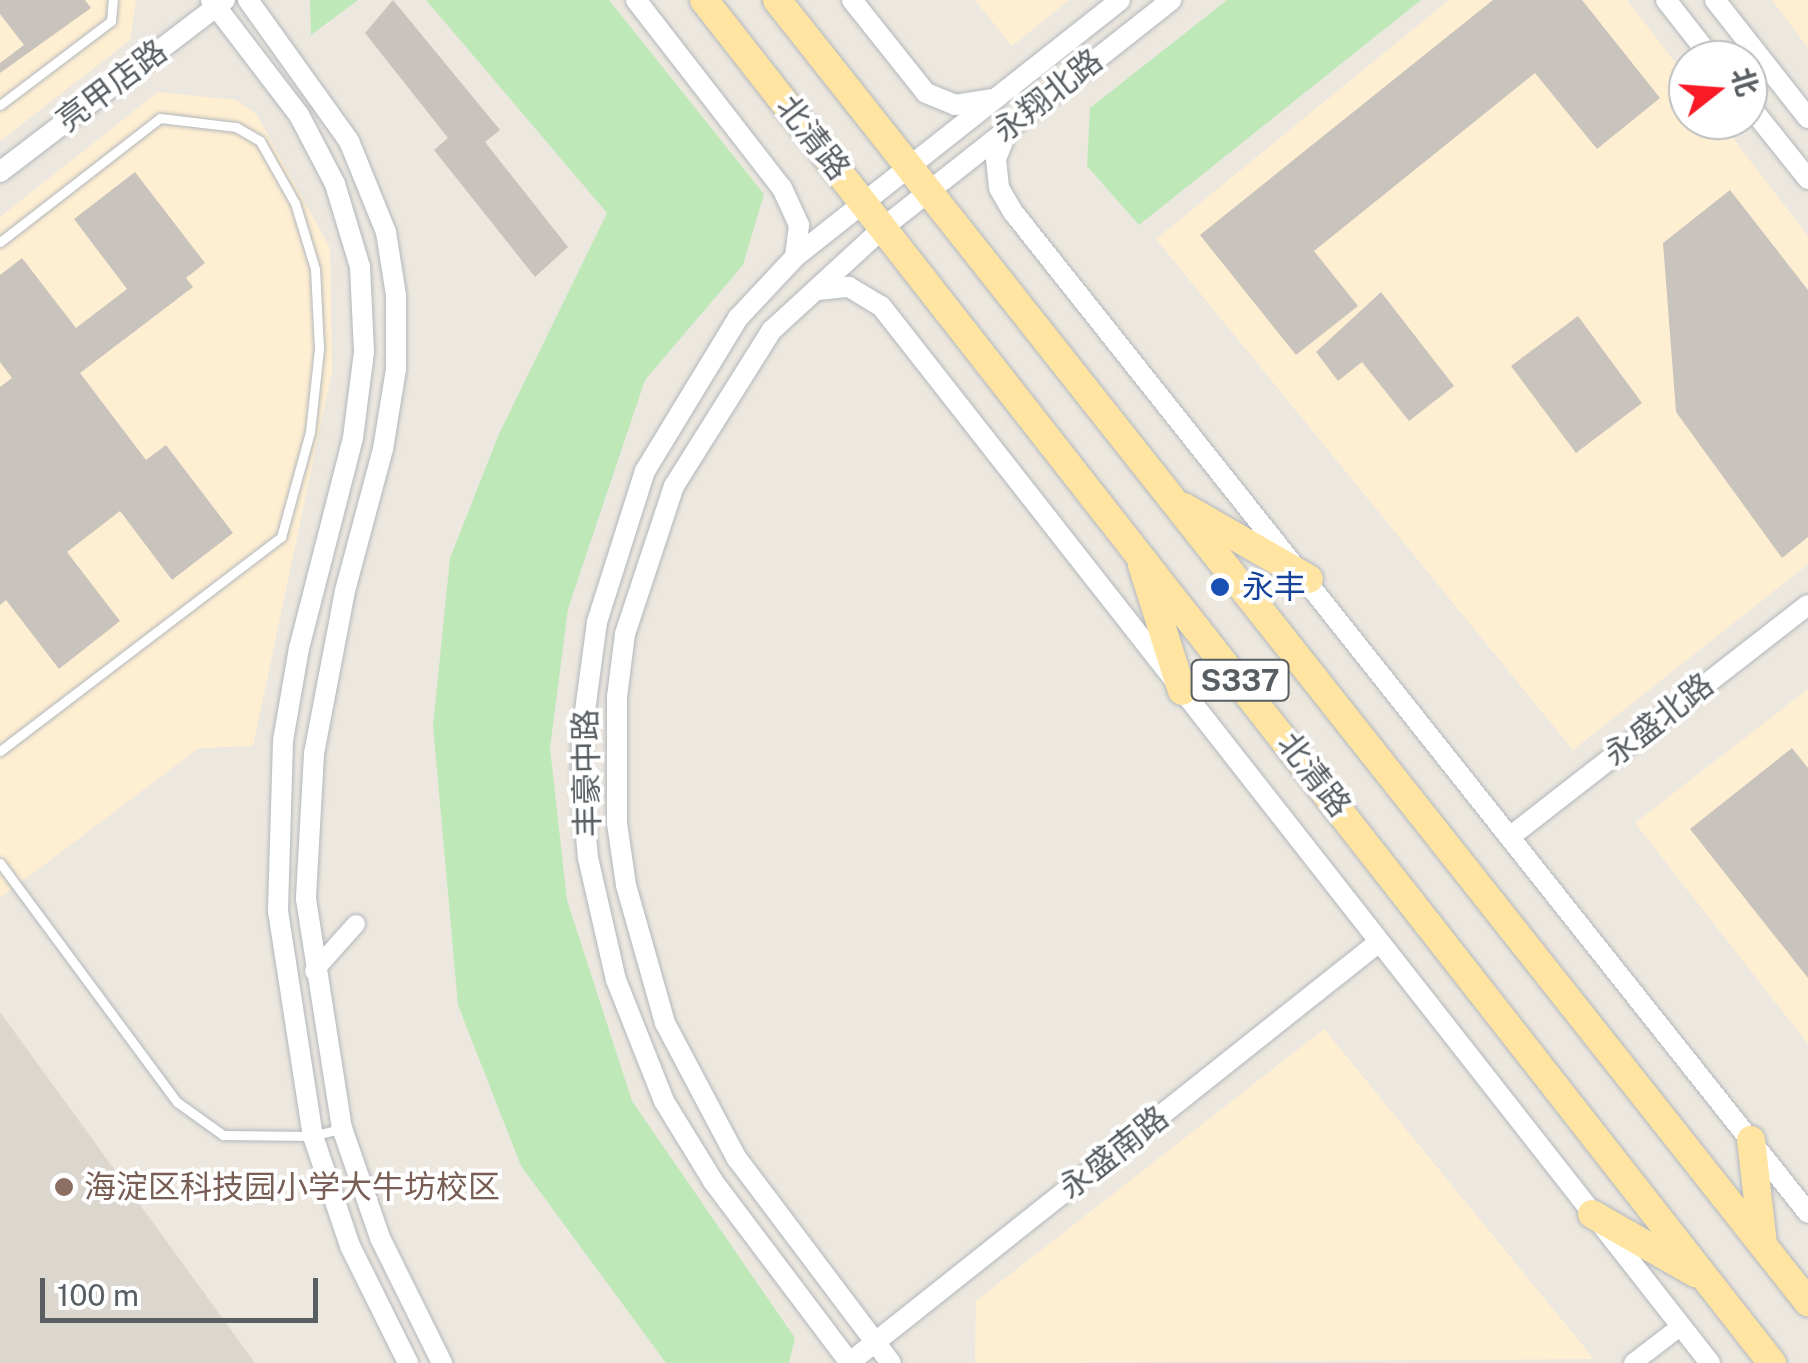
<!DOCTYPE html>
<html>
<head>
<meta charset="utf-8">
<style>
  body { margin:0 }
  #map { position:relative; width:1808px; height:1363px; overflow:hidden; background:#ede8df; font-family:"Public Sans","Noto Sans SC",sans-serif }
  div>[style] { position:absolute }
  .commercial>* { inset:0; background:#ffefd2 }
  .education>* { inset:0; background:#dcd7ce }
  .green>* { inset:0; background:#bfe8b9 }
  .building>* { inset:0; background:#c8c3bc }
  .roads { filter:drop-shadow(0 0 2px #b2b7bc) drop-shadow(0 0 2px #b2b7bc) }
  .service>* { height:9px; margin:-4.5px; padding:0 4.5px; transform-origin:4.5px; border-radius:4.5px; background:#fff }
  .minor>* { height:18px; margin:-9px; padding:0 9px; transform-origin:9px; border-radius:9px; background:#fff }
  .tertiary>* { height:20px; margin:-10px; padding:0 10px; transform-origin:10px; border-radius:10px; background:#fff }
  .primary>* { height:28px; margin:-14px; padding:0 14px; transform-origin:14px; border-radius:14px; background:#ffe4a2 }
  .dots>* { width:28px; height:28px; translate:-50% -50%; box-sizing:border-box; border:5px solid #fff; border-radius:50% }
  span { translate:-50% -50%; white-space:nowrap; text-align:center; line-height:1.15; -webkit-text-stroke:8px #fff; paint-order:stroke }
  .shield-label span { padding:2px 8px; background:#fff; border:2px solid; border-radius:8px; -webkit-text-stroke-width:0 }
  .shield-label { font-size:30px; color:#585e62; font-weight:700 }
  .street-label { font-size:32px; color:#585e62 }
  .transit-label { font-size:32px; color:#164399 }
  .left { translate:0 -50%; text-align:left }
  .education-label { font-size:32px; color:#785e54 }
  .north { position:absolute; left:1668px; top:40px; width:100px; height:100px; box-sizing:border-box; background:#fff; border:2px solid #bcbfc0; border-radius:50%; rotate:73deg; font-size:28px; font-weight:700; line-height:40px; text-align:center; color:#585e62 }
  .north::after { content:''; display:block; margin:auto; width:35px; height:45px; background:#f81a26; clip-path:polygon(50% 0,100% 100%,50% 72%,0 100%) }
  .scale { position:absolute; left:40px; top:1278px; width:278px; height:45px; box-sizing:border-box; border:5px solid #585e62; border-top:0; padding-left:12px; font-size:30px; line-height:35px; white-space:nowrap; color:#585e62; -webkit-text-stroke:8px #fff; paint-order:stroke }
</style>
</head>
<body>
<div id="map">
  <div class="commercial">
    <div style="clip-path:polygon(0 0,136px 0,130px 40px,0 141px)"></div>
    <div style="clip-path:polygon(975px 0,1069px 0,1012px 46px)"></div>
    <div style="clip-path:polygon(1449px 0,1627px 0,1688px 79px,1688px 120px,1719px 120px,1808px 236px,1808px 564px,1573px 750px,1156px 239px)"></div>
    <div style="clip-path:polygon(1772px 0,1808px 0,1808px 48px)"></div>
    <div style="clip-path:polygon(158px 92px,236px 100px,257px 115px,330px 248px,332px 371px,253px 746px,199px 748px,0 898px,0 217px)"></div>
    <div style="clip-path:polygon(1808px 689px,1808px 1044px,1635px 823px)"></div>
    <div style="clip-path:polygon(1324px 1029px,1594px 1359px,975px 1363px,976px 1301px)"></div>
  </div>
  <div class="education">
    <div style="clip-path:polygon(0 1012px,255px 1363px,0 1363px)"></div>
  </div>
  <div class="green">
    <div style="clip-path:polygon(310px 0,358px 0,311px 35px)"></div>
    <div style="clip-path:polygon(426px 0,609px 0,764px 194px,743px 265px,645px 380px,568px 609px,550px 748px,567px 900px,632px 1101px,795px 1338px,789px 1363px,666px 1363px,521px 1166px,458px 1005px,433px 726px,450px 558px,499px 434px,607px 213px)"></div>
    <div style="clip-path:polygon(1227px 0,1421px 0,1139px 225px,1087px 166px,1090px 108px)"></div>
  </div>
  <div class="building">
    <div style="clip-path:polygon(0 0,85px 0,91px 8px,0 73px,0 63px,24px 45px,0 14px)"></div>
    <div style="clip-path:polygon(393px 0,500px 130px,485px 142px,568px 247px,535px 277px,434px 150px,448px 138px,365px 33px)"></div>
    <div style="clip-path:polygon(1493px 0,1582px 0,1660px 98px,1597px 149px,1535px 73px,1314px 251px,1358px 306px,1296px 355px,1200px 235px)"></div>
    <div style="clip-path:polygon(135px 172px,205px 263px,186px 278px,193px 287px,80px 373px,146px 460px,166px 445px,233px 533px,172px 580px,120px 511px,67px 552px,120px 621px,59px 669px,6px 600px,0 605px,0 387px,12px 378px,0 362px,0 275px,22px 258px,76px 328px,127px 289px,74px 219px)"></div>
    <div style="clip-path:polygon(1730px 190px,1808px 290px,1808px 537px,1782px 558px,1676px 412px,1663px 243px)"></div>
    <div style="clip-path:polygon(1381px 292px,1454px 386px,1409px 421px,1362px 362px,1338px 381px,1316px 352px)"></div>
    <div style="clip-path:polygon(1578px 316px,1642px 403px,1576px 453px,1511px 366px)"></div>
    <div style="clip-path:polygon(1792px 748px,1808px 768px,1808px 978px,1690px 829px)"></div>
  </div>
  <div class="roads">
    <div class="service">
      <div style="left:0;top:105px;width:139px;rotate:-37.1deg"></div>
      <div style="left:111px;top:21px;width:21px;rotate:-85deg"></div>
      <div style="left:0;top:242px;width:202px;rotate:-37.8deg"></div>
      <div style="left:160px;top:118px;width:77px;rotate:6.8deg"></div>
      <div style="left:236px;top:127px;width:28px;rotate:30deg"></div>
      <div style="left:260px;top:141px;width:71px;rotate:60.6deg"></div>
      <div style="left:295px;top:203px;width:69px;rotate:73.1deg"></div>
      <div style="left:315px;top:269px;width:80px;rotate:87.1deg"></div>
      <div style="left:319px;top:349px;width:83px;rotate:96.2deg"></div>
      <div style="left:310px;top:432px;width:109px;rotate:105.4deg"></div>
      <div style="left:281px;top:537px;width:353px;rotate:142.7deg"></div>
      <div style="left:0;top:863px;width:297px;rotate:53.5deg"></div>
      <div style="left:177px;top:1102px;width:57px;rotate:35.7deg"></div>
      <div style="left:223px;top:1135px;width:90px;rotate:0.6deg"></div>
      <div style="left:313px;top:1136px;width:28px;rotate:-15deg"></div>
    </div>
    <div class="minor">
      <div style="left:314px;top:971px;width:63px;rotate:-48.2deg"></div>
      <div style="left:1633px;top:1363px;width:61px;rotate:-37.6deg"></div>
    </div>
    <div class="tertiary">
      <div style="left:211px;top:0;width:145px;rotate:52.6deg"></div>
      <div style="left:299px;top:115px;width:78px;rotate:62.4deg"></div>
      <div style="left:335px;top:184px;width:87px;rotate:73.2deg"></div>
      <div style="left:360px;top:267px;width:85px;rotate:87.3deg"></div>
      <div style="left:364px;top:352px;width:87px;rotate:97.3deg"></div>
      <div style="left:353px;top:438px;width:217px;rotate:104.4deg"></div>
      <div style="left:299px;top:648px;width:94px;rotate:99.8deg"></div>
      <div style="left:283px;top:741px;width:170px;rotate:91.7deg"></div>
      <div style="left:278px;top:911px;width:228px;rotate:81.2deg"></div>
      <div style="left:313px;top:1136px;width:116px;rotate:71.4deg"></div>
      <div style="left:350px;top:1246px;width:131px;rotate:63.6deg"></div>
      <div style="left:248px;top:0;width:173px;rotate:54.4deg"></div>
      <div style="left:349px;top:141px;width:98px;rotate:67.9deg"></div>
      <div style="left:386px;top:232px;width:64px;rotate:81deg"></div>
      <div style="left:396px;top:295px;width:74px;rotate:90deg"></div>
      <div style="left:396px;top:369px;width:81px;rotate:99.2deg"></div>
      <div style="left:383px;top:449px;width:147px;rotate:105deg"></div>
      <div style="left:345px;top:591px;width:166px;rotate:100.8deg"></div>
      <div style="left:314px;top:754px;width:145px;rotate:93.2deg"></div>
      <div style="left:306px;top:899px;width:232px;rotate:81.1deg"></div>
      <div style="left:342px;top:1128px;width:116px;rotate:70.9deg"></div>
      <div style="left:380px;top:1238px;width:140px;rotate:63.6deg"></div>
      <div style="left:636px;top:0;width:238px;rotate:52.2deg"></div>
      <div style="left:782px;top:188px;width:41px;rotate:65.3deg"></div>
      <div style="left:799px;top:225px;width:32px;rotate:97deg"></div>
      <div style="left:852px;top:0;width:119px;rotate:51.5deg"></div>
      <div style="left:926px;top:93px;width:31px;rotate:22deg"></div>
      <div style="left:955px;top:105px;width:37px;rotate:-9deg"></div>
      <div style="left:1666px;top:0;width:76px;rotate:51.9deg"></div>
      <div style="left:1715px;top:0;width:150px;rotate:51.8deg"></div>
      <div style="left:1748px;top:104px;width:96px;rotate:51.3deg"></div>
      <div style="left:1008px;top:129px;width:32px;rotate:112deg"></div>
      <div style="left:996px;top:159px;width:29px;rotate:84deg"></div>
      <div style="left:999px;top:188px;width:28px;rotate:60deg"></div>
      <div style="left:1013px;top:212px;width:1278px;rotate:51.54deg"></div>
      <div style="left:0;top:172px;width:283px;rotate:-37.4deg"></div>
      <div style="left:818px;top:290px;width:31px;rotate:-6deg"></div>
      <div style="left:849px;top:287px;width:37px;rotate:31deg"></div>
      <div style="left:881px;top:306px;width:1343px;rotate:51.89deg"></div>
      <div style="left:1511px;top:836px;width:376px;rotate:-37.9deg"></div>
      <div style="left:849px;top:1363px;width:677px;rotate:-38.46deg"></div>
      <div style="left:850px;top:1363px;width:228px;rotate:-127deg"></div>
      <div style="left:713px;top:1181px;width:94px;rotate:-121.5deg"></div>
      <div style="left:664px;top:1101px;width:130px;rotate:-111.6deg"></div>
      <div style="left:616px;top:980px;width:125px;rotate:-102.9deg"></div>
      <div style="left:588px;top:858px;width:66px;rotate:-95.2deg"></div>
      <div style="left:582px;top:792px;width:59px;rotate:-90deg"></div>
      <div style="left:582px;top:733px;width:112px;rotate:-82.3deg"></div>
      <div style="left:597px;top:622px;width:158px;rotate:-72.4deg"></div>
      <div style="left:645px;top:471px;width:179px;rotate:-58.7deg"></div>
      <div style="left:738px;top:318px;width:83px;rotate:-46.9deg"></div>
      <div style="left:795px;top:257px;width:414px;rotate:-38.3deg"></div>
      <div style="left:891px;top:1363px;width:256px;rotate:-127deg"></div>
      <div style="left:737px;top:1159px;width:154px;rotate:-117.9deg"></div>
      <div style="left:665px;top:1023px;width:143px;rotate:-105.8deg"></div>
      <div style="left:626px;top:885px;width:63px;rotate:-98.3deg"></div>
      <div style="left:617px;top:823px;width:126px;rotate:-90deg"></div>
      <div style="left:617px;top:697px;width:64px;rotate:-82.8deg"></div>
      <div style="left:625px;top:634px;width:156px;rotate:-71.7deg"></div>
      <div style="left:674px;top:486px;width:184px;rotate:-57.9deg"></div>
      <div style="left:772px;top:330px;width:152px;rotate:-42.6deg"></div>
      <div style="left:884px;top:227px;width:366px;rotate:-38.3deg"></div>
    </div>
    <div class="primary">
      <div style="left:704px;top:0;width:1732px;rotate:51.92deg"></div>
      <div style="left:777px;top:0;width:1661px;rotate:51.63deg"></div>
      <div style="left:1184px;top:507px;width:144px;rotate:29.9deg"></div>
      <div style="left:1142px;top:565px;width:132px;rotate:72.4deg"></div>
      <div style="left:1751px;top:1140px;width:105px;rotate:83.4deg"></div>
      <div style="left:1592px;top:1214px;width:119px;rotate:29.8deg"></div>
    </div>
  </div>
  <div class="dots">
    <div style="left:1220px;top:587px;background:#1a4fb4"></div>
    <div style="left:64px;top:1187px;background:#8d6e63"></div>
  </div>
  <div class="shield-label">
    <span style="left:1240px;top:680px">S337</span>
  </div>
  <div class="street-label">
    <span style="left:112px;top:86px;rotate:-37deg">亮甲店路</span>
    <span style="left:1048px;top:96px;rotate:-38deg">永翔北路</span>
    <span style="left:813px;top:138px;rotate:52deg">北清路</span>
    <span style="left:1659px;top:720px;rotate:-38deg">永盛北路</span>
    <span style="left:587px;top:773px;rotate:-91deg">丰豪中路</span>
    <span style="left:1314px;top:775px;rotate:52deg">北清路</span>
    <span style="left:1114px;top:1153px;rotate:-38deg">永盛南路</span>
  </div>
  <div class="transit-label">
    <span class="left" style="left:1242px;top:587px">永丰</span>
  </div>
  <div class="education-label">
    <span class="left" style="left:84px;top:1187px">海淀区科技园小学大牛坊校区</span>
  </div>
  <div class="north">北</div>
  <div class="scale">100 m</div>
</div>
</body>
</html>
